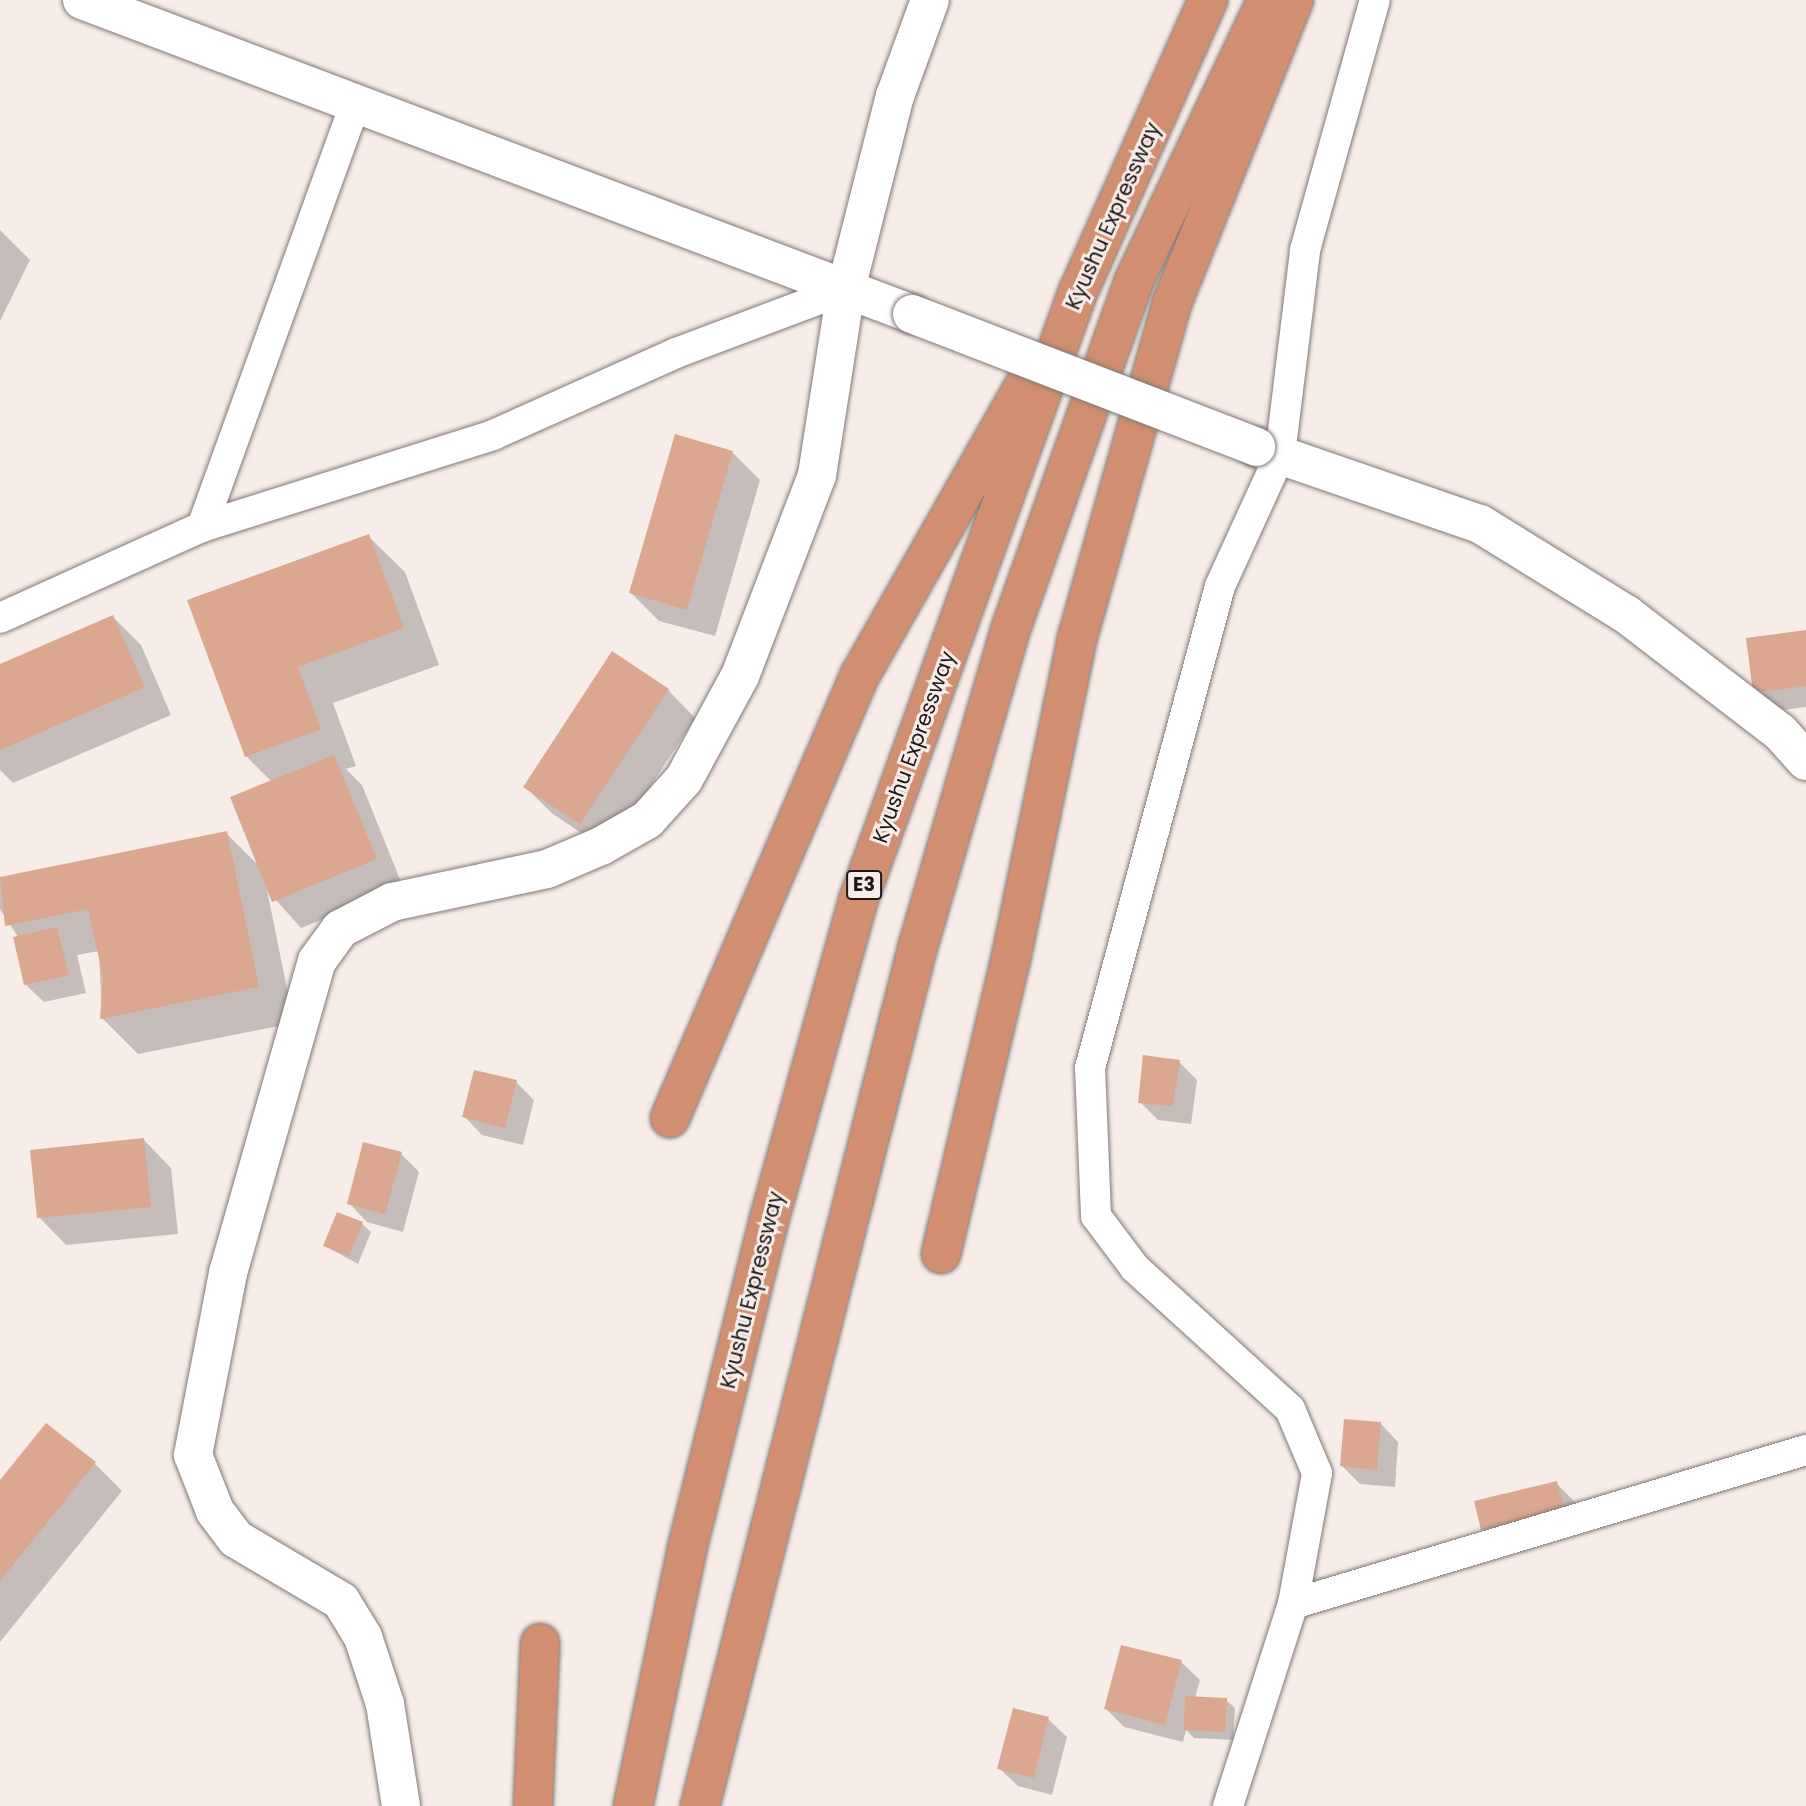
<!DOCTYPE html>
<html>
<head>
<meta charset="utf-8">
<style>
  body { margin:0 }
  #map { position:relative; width:1806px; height:1806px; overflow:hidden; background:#f6ede9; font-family:Poppins,sans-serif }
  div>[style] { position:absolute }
  .shadow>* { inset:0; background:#0003 }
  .building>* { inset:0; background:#dba790 }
  .roads { filter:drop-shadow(0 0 2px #807874) drop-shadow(0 0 2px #807874) }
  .minor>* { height:30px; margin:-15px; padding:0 15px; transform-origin:15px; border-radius:15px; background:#fff }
  .tertiary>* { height:38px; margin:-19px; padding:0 19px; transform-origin:19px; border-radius:19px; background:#fff }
  .motorway>* { height:38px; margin:-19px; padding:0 19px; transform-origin:19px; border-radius:19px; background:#d18e70 }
  .bridges { filter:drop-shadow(0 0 2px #807874) drop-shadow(0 0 2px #807874) }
  .tertiary-bridge>* { height:38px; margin:-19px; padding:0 19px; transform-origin:19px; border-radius:19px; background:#fff }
  span { translate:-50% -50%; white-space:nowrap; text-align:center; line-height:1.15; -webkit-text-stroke:6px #f6ede9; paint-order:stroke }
  .shield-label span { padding:2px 5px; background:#f6ede9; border:2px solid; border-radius:5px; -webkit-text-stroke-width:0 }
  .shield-label { font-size:19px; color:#1a1716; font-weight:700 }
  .street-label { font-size:21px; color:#1a1716 }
</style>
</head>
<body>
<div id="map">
  <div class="shadow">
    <div style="clip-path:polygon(0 230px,30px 260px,0 321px)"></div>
    <div style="clip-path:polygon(732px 452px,760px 480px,715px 636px,659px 621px,631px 593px)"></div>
    <div style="clip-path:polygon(368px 536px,405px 572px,439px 665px,333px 703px,356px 766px,346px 769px,362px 785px,403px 887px,301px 928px,267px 890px,294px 1023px,138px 1054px,102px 1018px,99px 951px,77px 955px,86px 993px,44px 1002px,25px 984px,18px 937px,0 909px,0 879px,226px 833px,259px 866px,272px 782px,246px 756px)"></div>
    <div style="clip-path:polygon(113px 617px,141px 645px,171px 715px,13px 783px,0 770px,0 666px)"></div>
    <div style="clip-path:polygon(1806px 632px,1806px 707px,1773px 711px,1755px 692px)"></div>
    <div style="clip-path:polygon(668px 690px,695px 718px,608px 851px,553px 814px,525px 787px)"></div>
    <div style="clip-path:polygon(1179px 1062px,1197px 1080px,1191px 1124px,1158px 1120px,1140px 1102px)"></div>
    <div style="clip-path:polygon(516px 1082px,534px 1100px,523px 1145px,482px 1135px,464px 1116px)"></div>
    <div style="clip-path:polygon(144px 1140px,171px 1168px,178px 1234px,66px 1245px,39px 1217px)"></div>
    <div style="clip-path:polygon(401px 1154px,419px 1172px,403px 1232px,367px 1222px,349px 1203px)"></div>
    <div style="clip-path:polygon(362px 1224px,371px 1232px,358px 1264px,325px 1246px)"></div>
    <div style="clip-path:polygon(1380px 1423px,1398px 1442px,1395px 1487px,1360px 1484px,1342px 1466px)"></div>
    <div style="clip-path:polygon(95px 1464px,122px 1491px,0 1642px,0 1482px)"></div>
    <div style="clip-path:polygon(1556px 1483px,1575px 1502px,1582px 1528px,1501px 1548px,1483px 1529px)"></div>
    <div style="clip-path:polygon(1181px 1662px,1200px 1680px,1195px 1698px,1226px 1700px,1235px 1708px,1233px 1740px,1194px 1738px,1186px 1730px,1183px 1742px,1124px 1727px,1106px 1709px)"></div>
    <div style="clip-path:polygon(1048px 1719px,1067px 1737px,1052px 1795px,1018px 1786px,999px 1768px)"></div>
  </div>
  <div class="building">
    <div style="clip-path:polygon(675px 434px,733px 451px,687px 610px,629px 593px)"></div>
    <div style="clip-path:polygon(369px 534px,404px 628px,298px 667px,321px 729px,245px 757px,187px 600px)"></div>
    <div style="clip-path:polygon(113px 615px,145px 687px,0 750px,0 664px)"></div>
    <div style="clip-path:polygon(1806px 630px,1806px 686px,1753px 693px,1746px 638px)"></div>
    <div style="clip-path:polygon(612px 651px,669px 689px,580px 824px,523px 787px)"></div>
    <div style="clip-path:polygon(334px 755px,377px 859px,272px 902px,230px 797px)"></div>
    <div style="clip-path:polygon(227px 831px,259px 987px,100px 1019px,103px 977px,88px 909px,5px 926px,0 877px)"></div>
    <div style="clip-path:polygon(57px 927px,69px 975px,24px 985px,13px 937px)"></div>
    <div style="clip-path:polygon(1143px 1055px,1180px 1060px,1173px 1106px,1138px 1103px)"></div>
    <div style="clip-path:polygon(474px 1070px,517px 1080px,505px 1128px,462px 1117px)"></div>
    <div style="clip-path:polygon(144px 1138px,151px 1207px,37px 1218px,30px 1150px)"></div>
    <div style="clip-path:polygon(363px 1142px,402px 1152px,385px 1214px,347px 1204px)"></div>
    <div style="clip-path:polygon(337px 1212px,363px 1222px,349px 1256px,323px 1246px)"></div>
    <div style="clip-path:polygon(1344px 1419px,1381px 1422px,1377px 1470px,1340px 1466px)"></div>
    <div style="clip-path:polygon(46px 1423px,96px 1462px,0 1581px,0 1480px)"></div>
    <div style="clip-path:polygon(1557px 1481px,1564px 1510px,1481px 1530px,1474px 1501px)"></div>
    <div style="clip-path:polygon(1121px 1645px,1182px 1660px,1165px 1725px,1104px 1709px)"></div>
    <div style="clip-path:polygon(1185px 1696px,1227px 1698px,1225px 1732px,1184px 1730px)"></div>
    <div style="clip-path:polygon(1013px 1708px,1049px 1717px,1034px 1778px,997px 1769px)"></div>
  </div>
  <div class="roads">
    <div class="minor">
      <div style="left:202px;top:527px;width:452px;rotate:-70.1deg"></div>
      <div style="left:0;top:618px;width:222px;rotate:-24.3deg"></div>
      <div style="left:202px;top:527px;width:305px;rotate:-17.5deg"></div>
      <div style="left:493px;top:435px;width:201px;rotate:-24.1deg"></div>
      <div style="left:676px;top:353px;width:182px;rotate:-20.6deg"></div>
      <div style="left:1293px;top:1604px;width:536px;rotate:-16.71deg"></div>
      <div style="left:1228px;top:1806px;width:212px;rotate:-72.2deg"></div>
      <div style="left:1293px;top:1604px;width:133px;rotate:-79.6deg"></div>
      <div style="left:1317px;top:1473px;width:69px;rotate:-112.9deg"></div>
      <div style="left:1290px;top:1409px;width:210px;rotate:-137.7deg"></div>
      <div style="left:1135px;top:1268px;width:65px;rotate:-126.9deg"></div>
      <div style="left:1096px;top:1216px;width:148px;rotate:-92.3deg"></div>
      <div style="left:1090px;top:1068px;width:499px;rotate:-74.9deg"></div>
      <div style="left:1220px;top:586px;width:144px;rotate:-65.4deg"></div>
      <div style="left:1280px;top:455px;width:207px;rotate:-83deg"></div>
      <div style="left:1305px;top:250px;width:260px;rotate:-74.4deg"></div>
    </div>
    <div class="tertiary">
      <div style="left:82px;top:0;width:887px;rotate:20.72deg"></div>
      <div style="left:1256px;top:447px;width:237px;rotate:19deg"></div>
      <div style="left:1480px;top:524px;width:172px;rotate:31.7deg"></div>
      <div style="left:1626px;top:614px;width:194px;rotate:37.5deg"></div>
      <div style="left:1780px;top:732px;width:39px;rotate:48deg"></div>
      <div style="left:401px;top:1806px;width:103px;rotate:-98.9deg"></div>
      <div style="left:385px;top:1704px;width:71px;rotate:-108.2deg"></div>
      <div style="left:363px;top:1637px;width:42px;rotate:-121.4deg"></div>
      <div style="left:341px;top:1601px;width:122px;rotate:-149.4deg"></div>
      <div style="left:236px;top:1539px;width:35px;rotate:-127deg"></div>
      <div style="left:215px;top:1511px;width:60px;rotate:-111.4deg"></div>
      <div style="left:193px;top:1455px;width:185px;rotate:-79.1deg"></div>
      <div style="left:228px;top:1273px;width:324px;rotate:-74.1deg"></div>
      <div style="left:317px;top:961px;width:39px;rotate:-54deg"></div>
      <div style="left:340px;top:929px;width:59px;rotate:-27.4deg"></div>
      <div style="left:392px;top:902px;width:158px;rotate:-12deg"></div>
      <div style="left:547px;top:869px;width:59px;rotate:-23.1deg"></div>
      <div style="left:601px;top:846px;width:53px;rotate:-29.5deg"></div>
      <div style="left:647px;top:820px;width:55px;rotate:-47.9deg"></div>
      <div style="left:684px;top:779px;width:117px;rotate:-61.5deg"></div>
      <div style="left:740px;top:676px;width:215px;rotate:-69deg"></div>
      <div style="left:817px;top:475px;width:188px;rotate:-81.1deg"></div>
      <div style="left:846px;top:289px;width:199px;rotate:-75.8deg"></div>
      <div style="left:895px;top:96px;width:102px;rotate:-70deg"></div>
    </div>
    <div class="motorway">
      <div style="left:670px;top:1118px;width:482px;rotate:-66.8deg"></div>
      <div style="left:860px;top:675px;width:335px;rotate:-60.4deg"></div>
      <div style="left:941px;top:1254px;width:304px;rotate:-76.7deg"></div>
      <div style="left:1011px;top:958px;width:326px;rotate:-78.3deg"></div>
      <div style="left:1077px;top:639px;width:349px;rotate:-74.2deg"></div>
      <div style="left:1172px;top:303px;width:327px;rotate:-68.1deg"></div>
      <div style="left:533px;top:1806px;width:163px;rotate:-87.5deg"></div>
      <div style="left:633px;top:1806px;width:263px;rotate:-78.1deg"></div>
      <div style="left:687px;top:1549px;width:339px;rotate:-76deg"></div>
      <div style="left:769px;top:1220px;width:331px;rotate:-74.4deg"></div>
      <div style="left:858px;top:901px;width:648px;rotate:-70.14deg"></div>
      <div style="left:1078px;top:292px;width:320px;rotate:-66deg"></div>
      <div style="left:700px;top:1806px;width:887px;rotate:-75.78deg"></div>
      <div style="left:918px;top:946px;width:328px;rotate:-73.7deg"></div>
      <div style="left:1010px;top:631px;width:371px;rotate:-70.5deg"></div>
      <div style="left:1134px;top:281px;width:311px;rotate:-64.7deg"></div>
    </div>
  </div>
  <div class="bridges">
    <div class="tertiary-bridge">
      <div style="left:912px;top:314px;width:369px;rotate:21.1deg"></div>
    </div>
  </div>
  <div class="shield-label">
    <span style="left:864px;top:885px">E3</span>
  </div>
  <div class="street-label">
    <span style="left:1113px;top:216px;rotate:-66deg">Kyushu Expressway</span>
    <span style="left:914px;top:747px;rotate:-70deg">Kyushu Expressway</span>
    <span style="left:752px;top:1290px;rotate:-76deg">Kyushu Expressway</span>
  </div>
</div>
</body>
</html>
